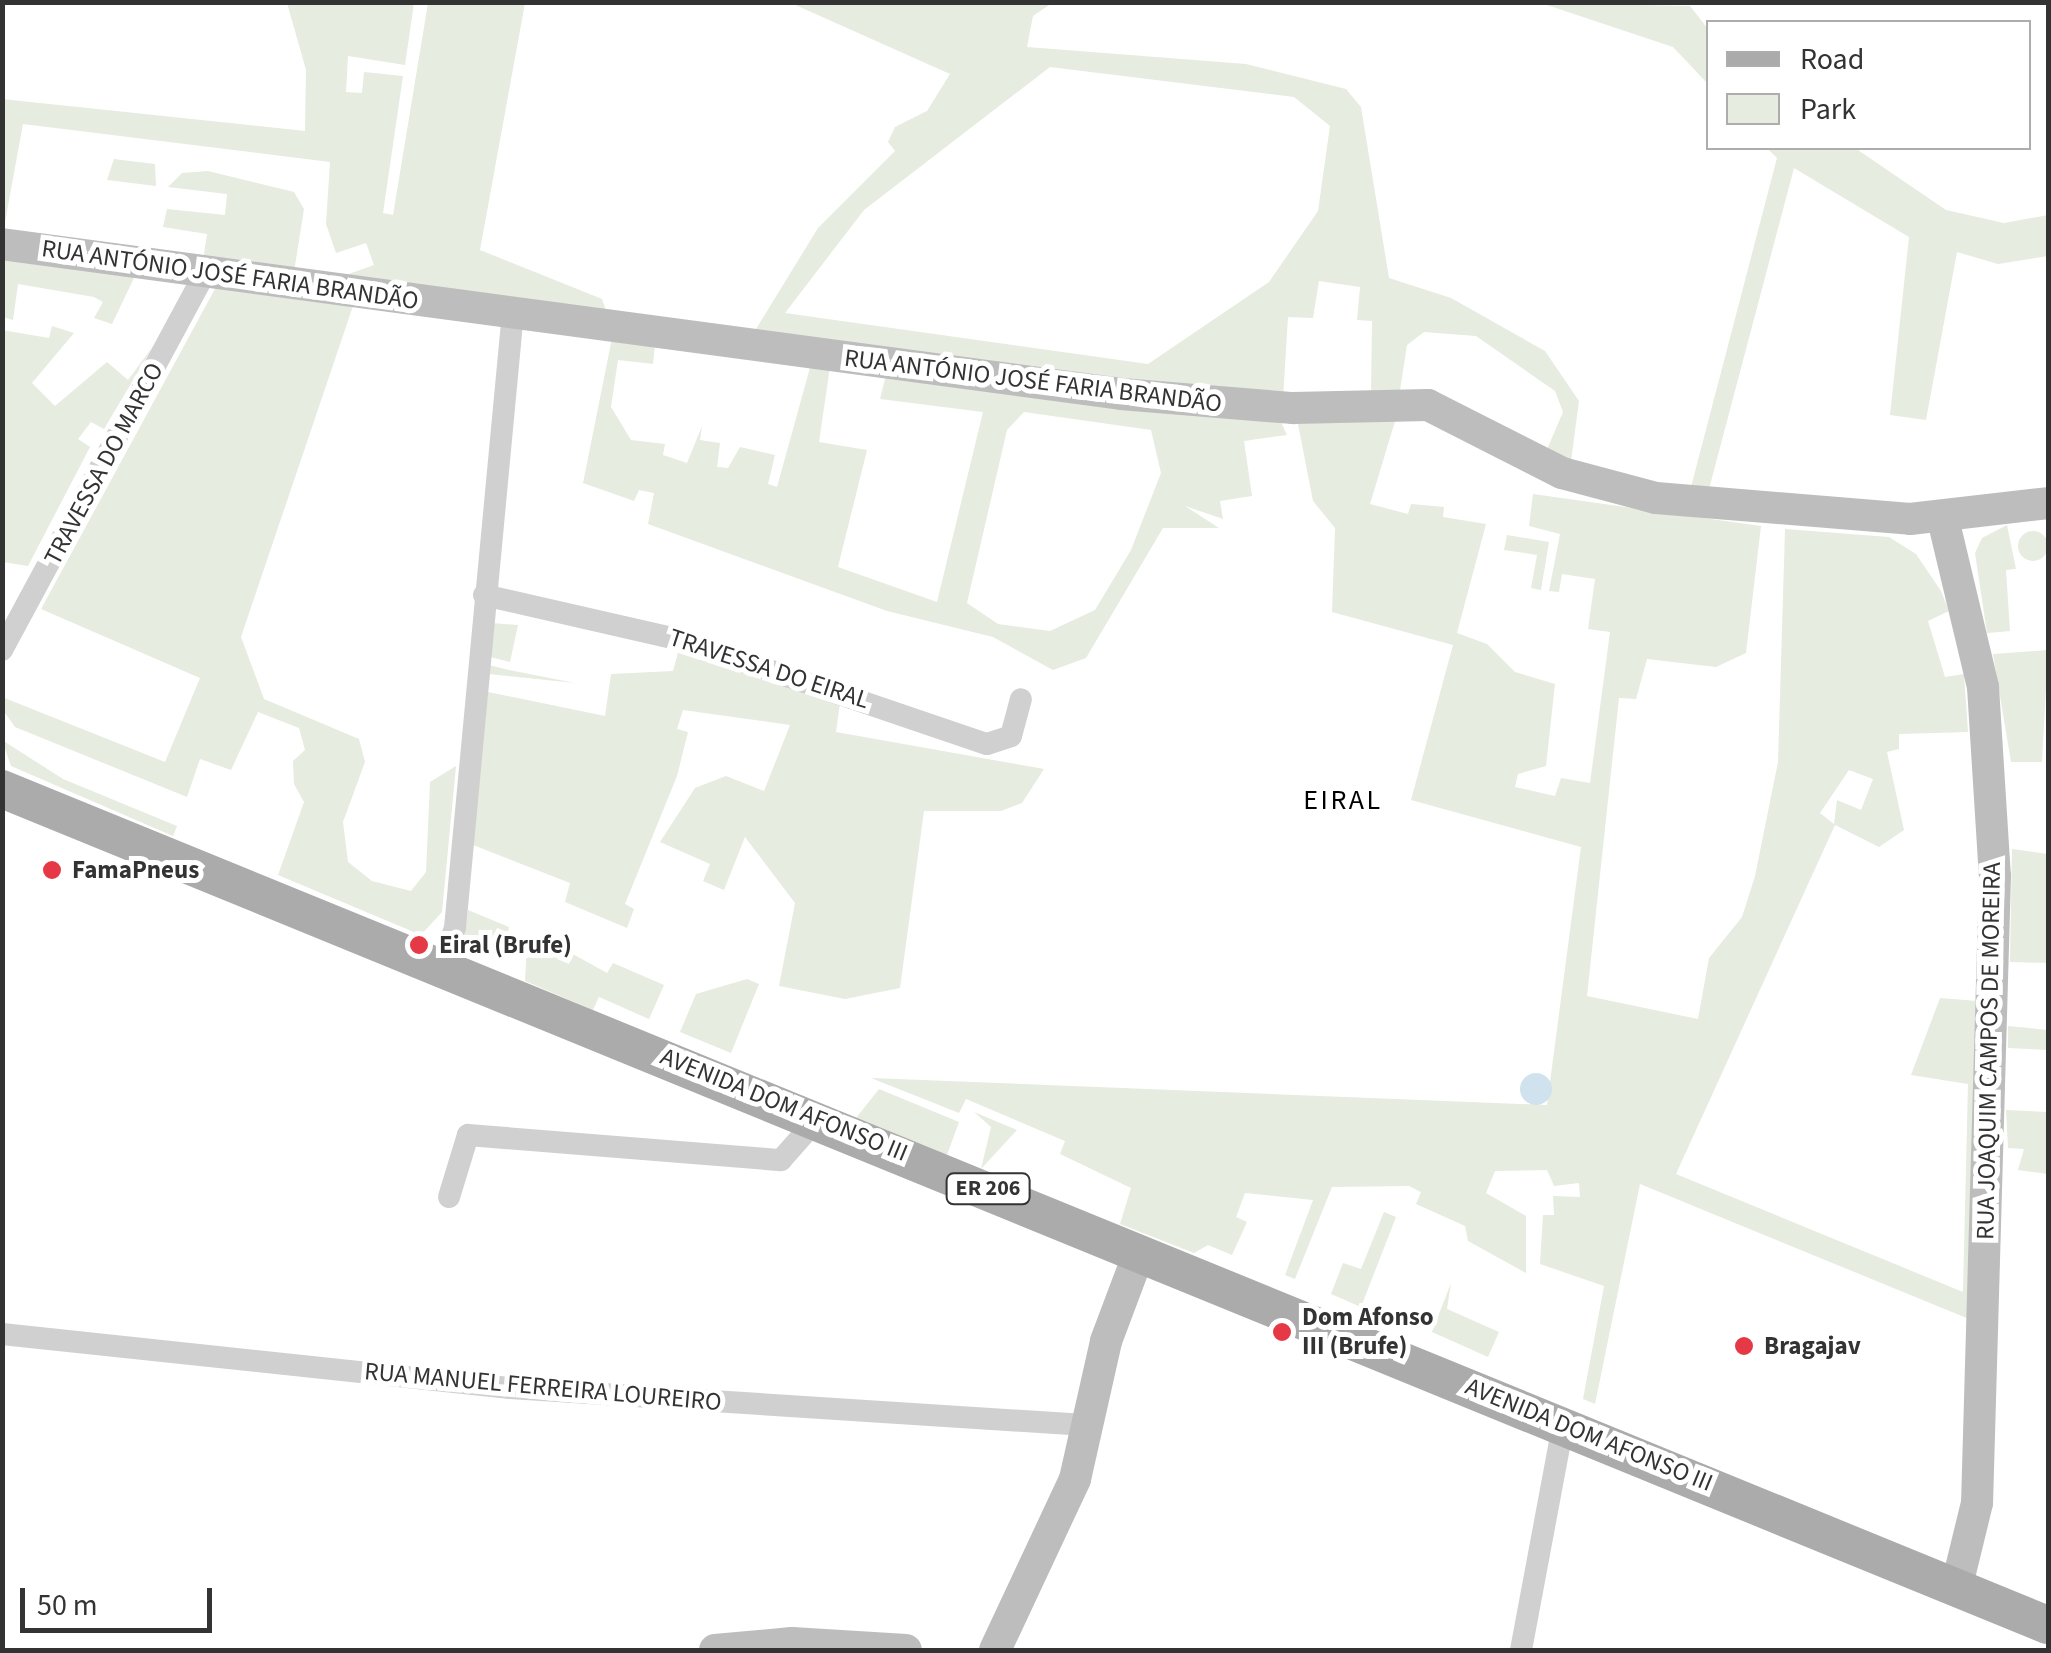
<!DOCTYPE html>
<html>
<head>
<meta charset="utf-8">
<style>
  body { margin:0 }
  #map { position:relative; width:2051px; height:1653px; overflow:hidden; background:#fff; font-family:"Source Sans 3",sans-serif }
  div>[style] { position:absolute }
  .green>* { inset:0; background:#e6ecdf }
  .round { border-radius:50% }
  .water>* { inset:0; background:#cfe2ee }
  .street>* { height:22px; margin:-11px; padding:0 11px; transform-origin:11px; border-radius:11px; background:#d0d0d0 }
  .secondary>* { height:32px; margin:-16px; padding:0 16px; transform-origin:16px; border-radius:16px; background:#bdbdbd }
  .primary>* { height:38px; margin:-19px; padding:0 19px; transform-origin:19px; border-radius:19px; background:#ababab }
  .dots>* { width:28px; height:28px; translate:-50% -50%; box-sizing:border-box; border:5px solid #fff; border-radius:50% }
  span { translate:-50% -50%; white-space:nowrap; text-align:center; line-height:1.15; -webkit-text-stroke:10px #fff; paint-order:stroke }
  .shield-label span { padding:2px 8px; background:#fff; border:2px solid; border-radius:8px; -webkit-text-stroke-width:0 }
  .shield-label { font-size:22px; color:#333; font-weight:700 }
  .street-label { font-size:25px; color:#333 }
  .poi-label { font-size:25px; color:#333; font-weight:700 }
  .left { translate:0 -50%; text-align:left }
  .neighbourhood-label { font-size:28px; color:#000; letter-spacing:2.5px }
  .frame { position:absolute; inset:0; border:5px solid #333; pointer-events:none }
  .legend { position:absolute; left:1706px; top:20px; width:325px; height:130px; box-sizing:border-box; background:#fff; border:2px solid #adadad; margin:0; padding:12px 18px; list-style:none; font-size:30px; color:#333 }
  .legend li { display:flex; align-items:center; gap:20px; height:50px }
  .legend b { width:50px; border:2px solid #adadad }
  .scale { position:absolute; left:20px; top:1588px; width:192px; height:45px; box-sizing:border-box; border:5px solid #333; border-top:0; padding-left:12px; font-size:30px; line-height:35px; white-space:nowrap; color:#333; -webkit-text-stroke:8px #fff; paint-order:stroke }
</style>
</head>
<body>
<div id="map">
  <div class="green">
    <div style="clip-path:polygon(287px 3px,414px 3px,405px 65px,348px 56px,346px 92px,362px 93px,364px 72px,403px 76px,383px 213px,393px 215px,428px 3px,525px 3px,480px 250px,602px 299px,607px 313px,343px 276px,374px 265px,366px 243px,336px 253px,326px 224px,330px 162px,23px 124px,3px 233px,2px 99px,305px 131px,306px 70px)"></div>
    <div style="clip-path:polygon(evenodd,791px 3px,1052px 3px,1033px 16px,1027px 47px,1246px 64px,1346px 89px,1361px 107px,1389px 278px,1451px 298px,1545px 351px,1579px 401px,1571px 461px,1545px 454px,1563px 412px,1555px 391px,1476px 336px,1424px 332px,1407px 345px,1399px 397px,1371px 396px,1372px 321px,1357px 320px,1360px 287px,1319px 281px,1313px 318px,1288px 317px,1283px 399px,753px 334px,818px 228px,895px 151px,888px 142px,895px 127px,927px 111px,950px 74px,791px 3px,1050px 67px,1294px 97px,1330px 126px,1318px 211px,1269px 282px,1148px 364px,785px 313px,864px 210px,1050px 67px)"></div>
    <div style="clip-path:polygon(1541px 3px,1690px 6px,1708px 29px,1708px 84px,1673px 47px)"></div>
    <div style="clip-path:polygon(1767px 148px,1855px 148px,1946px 210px,2004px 223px,2048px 215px,2048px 256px,1998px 264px,1957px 252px,1926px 420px,1890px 415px,1909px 237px,1794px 168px,1709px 489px,1691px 487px,1777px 158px)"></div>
    <div style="clip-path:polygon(114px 159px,155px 164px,156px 186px,107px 180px)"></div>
    <div style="clip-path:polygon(208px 171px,294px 192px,304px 209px,294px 272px,203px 261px,207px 234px,163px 227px,167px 209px,225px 215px,227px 194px,168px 187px,182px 173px)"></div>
    <div style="clip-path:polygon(2px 258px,135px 276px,112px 324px,94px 318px,103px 302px,94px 297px,18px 284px,13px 320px,3px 317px)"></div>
    <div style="clip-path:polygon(216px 287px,353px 306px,241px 637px,264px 699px,359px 739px,365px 762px,343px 822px,348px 862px,372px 881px,411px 891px,426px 872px,430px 782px,456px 766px,442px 912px,421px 935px,278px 875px,304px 802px,294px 784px,293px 761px,305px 750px,299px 728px,258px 712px,231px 770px,200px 759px,187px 797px,15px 727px,3px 710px,2px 697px,165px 762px,200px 678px,41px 609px)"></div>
    <div style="clip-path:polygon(52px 326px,74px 333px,32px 383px,55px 406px,107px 362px,128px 380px,154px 345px,104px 429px,91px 422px,78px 439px,90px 447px,28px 566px,3px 562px,2px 330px,49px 338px)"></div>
    <div style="clip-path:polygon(evenodd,612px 338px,655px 344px,653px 364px,618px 360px,611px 407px,631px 440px,665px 444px,663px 455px,687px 463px,702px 426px,700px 440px,720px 443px,717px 467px,728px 468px,740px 447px,775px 455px,768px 484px,777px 487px,811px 364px,830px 367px,819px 442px,867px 450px,838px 567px,937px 602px,983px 412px,880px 399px,886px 375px,1279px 418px,1287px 435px,1244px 441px,1252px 496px,1220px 501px,1223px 519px,1185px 506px,1219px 528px,1163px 528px,1086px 658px,1053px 670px,993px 637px,887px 611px,648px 524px,654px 493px,639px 490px,634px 501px,583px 483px,612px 338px,1024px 412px,1151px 430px,1161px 473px,1131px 550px,1095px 610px,1050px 631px,998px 624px,967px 603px,1007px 430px,1024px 412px)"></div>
    <div style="clip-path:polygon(evenodd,1396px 418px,1370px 504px,1408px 514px,1411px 504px,1444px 507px,1443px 517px,1486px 524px,1457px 633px,1487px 644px,1515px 672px,1555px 684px,1546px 766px,1518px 774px,1515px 787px,1555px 796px,1561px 778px,1590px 783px,1610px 632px,1588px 629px,1595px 579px,1562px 574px,1559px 592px,1549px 591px,1560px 534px,1529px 526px,1533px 494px,1761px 526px,1746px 653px,1716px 667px,1647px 659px,1636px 699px,1619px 698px,1587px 996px,1698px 1019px,1709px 958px,1742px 917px,1755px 876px,1778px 762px,1785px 529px,1889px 537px,1916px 554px,1941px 591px,1949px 611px,1928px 621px,1945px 677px,1964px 674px,1968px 732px,1899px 734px,1899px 749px,1887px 752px,1904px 830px,1879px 847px,1835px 825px,1676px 1174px,1963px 1292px,1968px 1084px,1911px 1075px,1940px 998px,1977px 1001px,1969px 1319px,1640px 1184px,1595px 1404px,1583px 1399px,1604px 1286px,1540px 1264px,1543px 1215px,1554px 1215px,1553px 1196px,1580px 1197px,1579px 1183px,1554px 1186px,1547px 1170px,1495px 1171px,1486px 1193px,1526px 1216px,1526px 1273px,1468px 1241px,1465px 1226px,1416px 1204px,1421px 1192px,1409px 1186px,1332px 1187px,1295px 1279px,1285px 1275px,1313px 1200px,1245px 1193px,1236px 1217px,1247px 1222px,1232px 1255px,1208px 1245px,1194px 1253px,1120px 1224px,1131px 1188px,1060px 1154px,1065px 1141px,966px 1099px,959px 1113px,871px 1078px,1547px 1105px,1581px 847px,1411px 800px,1453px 645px,1332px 612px,1335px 528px,1313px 501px,1297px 419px,1396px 418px,1849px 770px,1873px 779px,1861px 810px,1837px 800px,1834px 824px,1820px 813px,1849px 770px)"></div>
    <div style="clip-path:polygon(2007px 525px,2016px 569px,2006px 570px,2010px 631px,1987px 633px,1975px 553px,1982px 538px)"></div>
    <div class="round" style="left:2018px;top:531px;width:30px;height:30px"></div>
    <div style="clip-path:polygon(1507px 535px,1549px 542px,1541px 590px,1531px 588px,1537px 555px,1504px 550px)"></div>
    <div style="clip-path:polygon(492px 623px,518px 625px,510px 662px,490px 657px)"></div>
    <div style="clip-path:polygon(679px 649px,840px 703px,836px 732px,1044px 769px,1022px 803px,1001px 811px,924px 811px,900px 988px,845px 999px,779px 986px,795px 903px,745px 837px,724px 890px,703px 881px,710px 864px,660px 842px,695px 788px,726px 776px,764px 791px,790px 725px,683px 710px,677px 729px,688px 732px,677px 776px,625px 904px,634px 909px,627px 928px,565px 902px,570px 883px,473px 845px,488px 692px,605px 716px,611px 674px,673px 671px)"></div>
    <div style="clip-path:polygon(2048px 650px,2042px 762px,2011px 762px,1993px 654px)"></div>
    <div style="clip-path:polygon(489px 665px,509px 670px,575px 683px,489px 674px)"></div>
    <div style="clip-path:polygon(2px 740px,63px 779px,177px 826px,173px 836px,11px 766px)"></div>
    <div style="clip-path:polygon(2012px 849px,2048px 854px,2048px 963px,2010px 962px)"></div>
    <div style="clip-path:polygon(468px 910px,509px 927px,502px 958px,464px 941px)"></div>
    <div style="clip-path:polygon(544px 938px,607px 973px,613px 963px,664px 985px,649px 1019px,599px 997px,593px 1010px,525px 981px,527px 943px)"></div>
    <div style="clip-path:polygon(747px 979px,759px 984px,731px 1053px,680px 1032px,696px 994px)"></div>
    <div style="clip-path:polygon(2008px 1026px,2048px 1030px,2048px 1050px,2008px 1048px)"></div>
    <div style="clip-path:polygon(879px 1089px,959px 1122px,947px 1155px,856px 1118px)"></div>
    <div style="clip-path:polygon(2006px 1110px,2048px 1112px,2048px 1174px,2018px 1170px,2024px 1149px,2008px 1148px)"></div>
    <div style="clip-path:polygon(974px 1112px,1017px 1130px,981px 1169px,991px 1127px)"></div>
    <div style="clip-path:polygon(1384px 1212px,1396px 1217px,1361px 1307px,1331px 1294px,1343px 1263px,1361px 1269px)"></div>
    <div style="clip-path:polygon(1451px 1283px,1447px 1309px,1499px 1332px,1488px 1357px,1432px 1332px)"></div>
  </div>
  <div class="water">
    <div class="round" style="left:1520px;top:1073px;width:32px;height:32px"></div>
  </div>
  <div class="street">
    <div style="left:484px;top:595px;width:202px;rotate:12.9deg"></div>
    <div style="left:681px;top:640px;width:323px;rotate:18.8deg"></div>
    <div style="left:987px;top:744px;width:25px;rotate:-18deg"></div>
    <div style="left:1011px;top:736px;width:38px;rotate:-75deg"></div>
    <div style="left:2px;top:650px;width:425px;rotate:-61.7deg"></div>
    <div style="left:441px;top:967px;width:41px;rotate:-70.3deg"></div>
    <div style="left:455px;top:928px;width:619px;rotate:-84.62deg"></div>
    <div style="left:449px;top:1197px;width:65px;rotate:-73deg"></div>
    <div style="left:468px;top:1135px;width:314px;rotate:4.6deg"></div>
    <div style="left:781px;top:1160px;width:56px;rotate:-48.6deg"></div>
    <div style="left:2px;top:1334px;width:511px;rotate:6.07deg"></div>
    <div style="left:510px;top:1388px;width:577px;rotate:3.68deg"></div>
    <div style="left:1521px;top:1650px;width:229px;rotate:-79.4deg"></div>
  </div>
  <div class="secondary">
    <div style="left:2px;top:244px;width:1129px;rotate:7.63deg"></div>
    <div style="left:1121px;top:394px;width:173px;rotate:4.7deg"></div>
    <div style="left:1293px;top:408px;width:135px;rotate:-1.3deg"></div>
    <div style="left:1428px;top:405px;width:150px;rotate:26.9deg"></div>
    <div style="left:1562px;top:473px;width:97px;rotate:14.9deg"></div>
    <div style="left:1656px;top:498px;width:255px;rotate:4.7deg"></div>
    <div style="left:1910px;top:519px;width:139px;rotate:-6.6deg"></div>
    <div style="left:1943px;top:519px;width:173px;rotate:76.6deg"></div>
    <div style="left:1983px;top:687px;width:189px;rotate:86.4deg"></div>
    <div style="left:1995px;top:876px;width:627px;rotate:91.64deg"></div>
    <div style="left:1977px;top:1503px;width:84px;rotate:103.7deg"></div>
    <div style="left:715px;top:1650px;width:77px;rotate:-5.2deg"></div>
    <div style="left:792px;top:1643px;width:114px;rotate:3.5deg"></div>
    <div style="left:995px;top:1650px;width:189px;rotate:-64.9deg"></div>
    <div style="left:1075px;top:1479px;width:141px;rotate:-77.3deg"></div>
    <div style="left:1106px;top:1341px;width:94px;rotate:-69.4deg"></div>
  </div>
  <div class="primary">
    <div style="left:2px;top:789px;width:2210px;rotate:22.23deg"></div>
  </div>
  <div class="dots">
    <div style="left:52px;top:870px;background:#e63946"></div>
    <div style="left:419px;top:945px;background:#e63946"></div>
    <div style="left:1282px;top:1332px;background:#e63946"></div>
    <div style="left:1744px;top:1346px;background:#e63946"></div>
  </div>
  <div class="shield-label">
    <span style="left:988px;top:1189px">ER 206</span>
  </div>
  <div class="street-label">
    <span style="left:230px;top:275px;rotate:8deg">RUA ANTÓNIO JOSÉ FARIA BRANDÃO</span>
    <span style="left:1033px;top:381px;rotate:7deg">RUA ANTÓNIO JOSÉ FARIA BRANDÃO</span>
    <span style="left:104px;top:464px;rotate:-62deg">TRAVESSA DO MARCO</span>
    <span style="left:769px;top:669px;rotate:18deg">TRAVESSA DO EIRAL</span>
    <span style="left:1989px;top:1051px;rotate:-89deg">RUA JOAQUIM CAMPOS DE MOREIRA</span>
    <span style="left:784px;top:1105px;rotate:22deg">AVENIDA DOM AFONSO III</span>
    <span style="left:543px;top:1387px;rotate:5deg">RUA MANUEL FERREIRA LOUREIRO</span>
    <span style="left:1589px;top:1435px;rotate:22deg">AVENIDA DOM AFONSO III</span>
  </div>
  <div class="poi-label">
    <span class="left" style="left:72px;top:870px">FamaPneus</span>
    <span class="left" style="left:439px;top:945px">Eiral (Brufe)</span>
    <span class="left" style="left:1302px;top:1332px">Dom Afonso<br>III (Brufe)</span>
    <span class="left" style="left:1764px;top:1346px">Bragajav</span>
  </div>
  <div class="neighbourhood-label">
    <span style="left:1343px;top:800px">EIRAL</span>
  </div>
  <div class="frame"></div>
  <ul class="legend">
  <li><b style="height:12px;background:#ababab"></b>Road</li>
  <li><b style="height:28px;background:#e6ecdf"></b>Park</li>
  </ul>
  <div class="scale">50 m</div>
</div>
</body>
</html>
